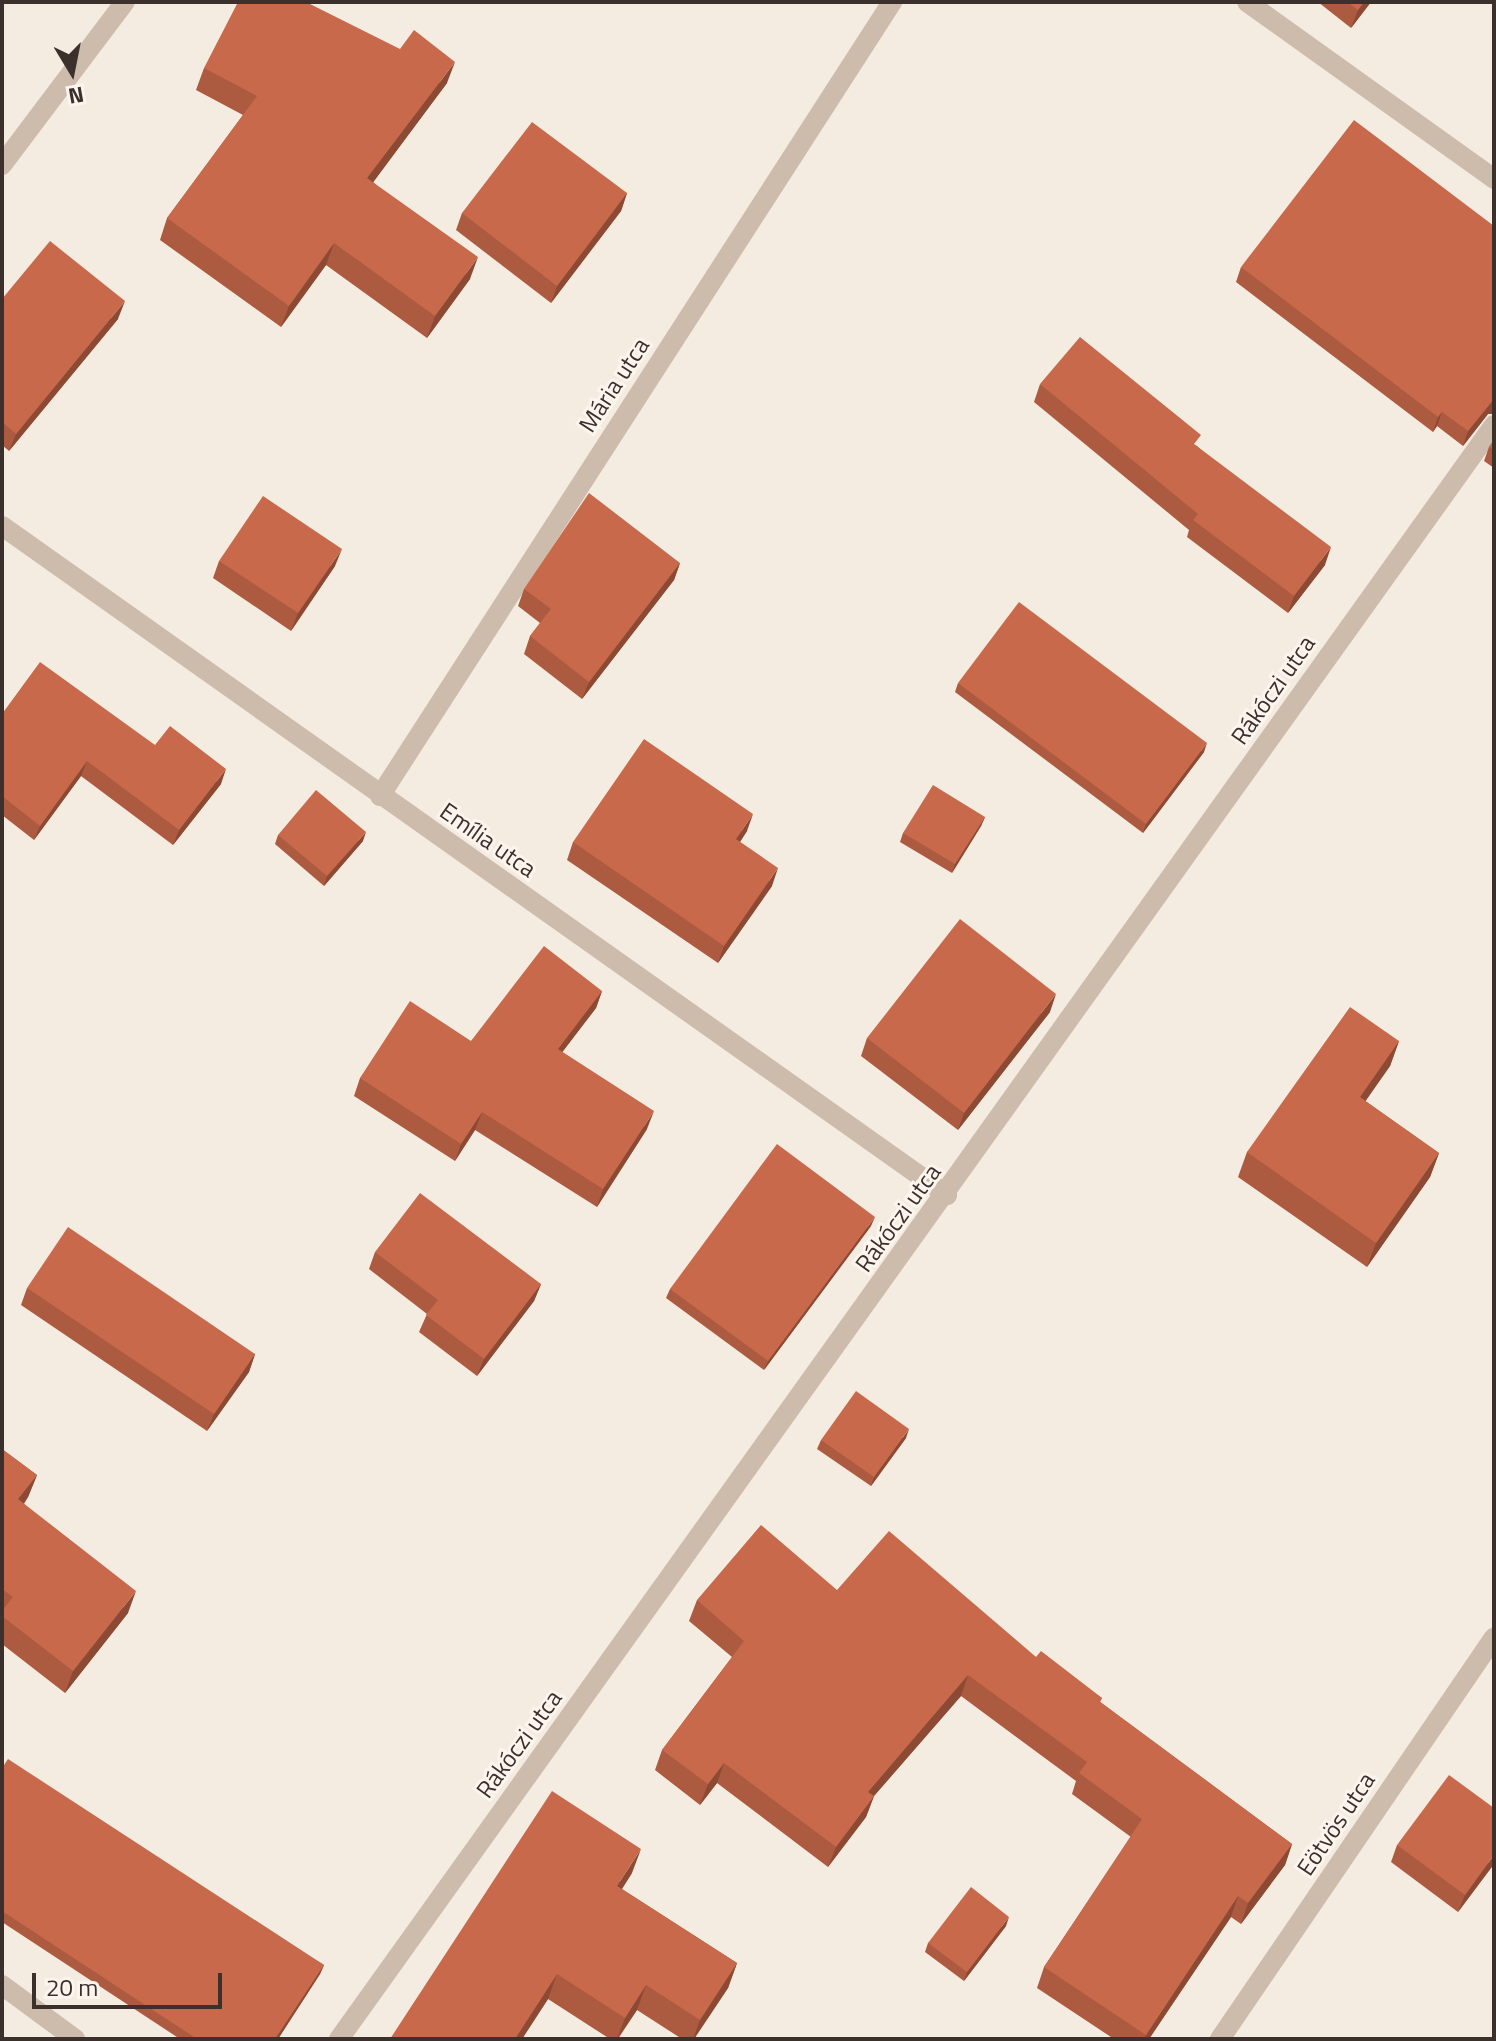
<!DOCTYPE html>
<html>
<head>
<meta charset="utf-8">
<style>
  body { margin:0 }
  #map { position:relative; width:1496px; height:2041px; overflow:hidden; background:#f4ebe1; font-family:"Titillium Web",sans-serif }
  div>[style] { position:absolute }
  .minor>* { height:20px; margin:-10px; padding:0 10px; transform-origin:10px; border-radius:10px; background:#cdbbac }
  .wall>* { inset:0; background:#ac5a40 }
  .shaded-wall>* { inset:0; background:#8c4a34 }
  .building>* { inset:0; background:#c8694b }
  span { translate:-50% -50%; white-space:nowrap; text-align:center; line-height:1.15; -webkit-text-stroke:6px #fbf5ee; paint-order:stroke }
  .street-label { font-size:24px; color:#3b302b }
  .frame { position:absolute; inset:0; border:4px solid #3b302b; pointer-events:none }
  .north { position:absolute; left:32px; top:32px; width:80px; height:80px; -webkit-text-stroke:6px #fbf5ee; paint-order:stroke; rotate:170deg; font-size:22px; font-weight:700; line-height:32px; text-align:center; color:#3b302b }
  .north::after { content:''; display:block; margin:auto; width:28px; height:36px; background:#3b302b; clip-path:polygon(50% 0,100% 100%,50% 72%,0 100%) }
  .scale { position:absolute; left:32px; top:1973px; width:190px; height:36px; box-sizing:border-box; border:4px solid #3b302b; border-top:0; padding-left:10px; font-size:24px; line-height:28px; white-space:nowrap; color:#3b302b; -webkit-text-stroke:6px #fbf5ee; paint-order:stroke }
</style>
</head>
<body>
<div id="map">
  <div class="minor">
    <div style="left:1247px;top:2px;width:304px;rotate:35.6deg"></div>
    <div style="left:2px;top:165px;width:204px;rotate:-53deg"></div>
    <div style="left:2px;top:526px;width:1158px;rotate:35.3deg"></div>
    <div style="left:380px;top:796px;width:945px;rotate:-57.18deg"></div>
    <div style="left:2px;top:1985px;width:91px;rotate:36.5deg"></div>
    <div style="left:339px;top:2039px;width:1985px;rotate:-54.41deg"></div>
    <div style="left:1220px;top:2039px;width:486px;rotate:-55.7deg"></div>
  </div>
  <div class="wall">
    <div style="clip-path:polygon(1318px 2px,1371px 2px,1351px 28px)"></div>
    <div style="clip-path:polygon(204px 68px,447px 83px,373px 182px,470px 279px,427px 338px,326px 265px,281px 327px,160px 240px,167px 218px,243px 115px,196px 90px)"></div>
    <div style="clip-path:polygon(627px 193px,621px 211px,551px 303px,456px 230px,462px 213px)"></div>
    <div style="clip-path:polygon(1241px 267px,1488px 414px,1463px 446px,1437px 426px,1433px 432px,1236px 282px)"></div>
    <div style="clip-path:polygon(2px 299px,118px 319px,9px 451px,2px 445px)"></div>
    <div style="clip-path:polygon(1040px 384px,1197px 446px,1325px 565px,1288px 613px,1187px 537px,1189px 530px,1034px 402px)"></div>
    <div style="clip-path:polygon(1494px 440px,1494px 468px,1484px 461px,1489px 447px)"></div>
    <div style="clip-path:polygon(219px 561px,335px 566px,291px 631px,213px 578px)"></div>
    <div style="clip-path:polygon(680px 563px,674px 580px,582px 699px,524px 654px,530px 636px,540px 623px,518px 606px,524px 589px)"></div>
    <div style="clip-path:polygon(958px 683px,1204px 752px,1143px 833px,955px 692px)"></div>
    <div style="clip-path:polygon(2px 714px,155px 745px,221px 784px,173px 845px,81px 776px,34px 840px,2px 815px)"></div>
    <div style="clip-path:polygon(985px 817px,981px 826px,952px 873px,900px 842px,903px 833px)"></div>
    <div style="clip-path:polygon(747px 831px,740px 842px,772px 886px,718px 963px,567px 860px,573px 842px)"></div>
    <div style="clip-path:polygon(278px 835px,363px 841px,324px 886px,275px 844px)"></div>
    <div style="clip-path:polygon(602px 991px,596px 1008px,562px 1052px,647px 1129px,597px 1207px,475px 1130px,455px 1161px,354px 1096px,360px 1078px,471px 1041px)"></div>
    <div style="clip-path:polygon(1050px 1012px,958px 1130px,861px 1056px,867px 1038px)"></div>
    <div style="clip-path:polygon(1399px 1041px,1390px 1066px,1365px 1101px,1439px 1153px,1430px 1177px,1367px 1267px,1238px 1177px,1247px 1152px)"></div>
    <div style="clip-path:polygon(871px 1226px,764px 1370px,666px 1298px,670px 1289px)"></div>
    <div style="clip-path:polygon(375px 1252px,541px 1284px,534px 1301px,477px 1376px,419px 1332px,427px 1314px,369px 1269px)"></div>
    <div style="clip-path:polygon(27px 1288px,255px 1354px,249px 1372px,207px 1431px,21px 1305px)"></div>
    <div style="clip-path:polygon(906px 1438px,871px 1486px,817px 1449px,821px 1440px)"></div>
    <div style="clip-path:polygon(2px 1449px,37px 1475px,28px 1497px,24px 1504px,128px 1613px,65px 1693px,2px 1644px)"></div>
    <div style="clip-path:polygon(837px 1590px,1036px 1657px,1102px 1698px,1100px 1702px,1292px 1844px,1285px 1865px,1241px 1924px,1231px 1917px,1149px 2039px,1114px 2039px,1037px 1988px,1044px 1967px,1131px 1837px,1072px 1794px,1076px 1781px,961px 1696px,874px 1796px,866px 1817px,828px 1867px,717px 1783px,700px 1805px,655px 1770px,662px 1750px,732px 1657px,689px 1621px,697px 1600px)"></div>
    <div style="clip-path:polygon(2px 1768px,324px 1965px,320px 1974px,278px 2039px,180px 2039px,2px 1922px)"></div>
    <div style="clip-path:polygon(1397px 1845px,1494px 1864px,1458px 1912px,1391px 1862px)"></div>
    <div style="clip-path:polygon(632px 1873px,622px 1889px,737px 1963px,728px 1988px,694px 2039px,682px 2039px,637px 2010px,618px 2039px,610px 2039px,548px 1999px,522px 2039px,390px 2039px)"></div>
    <div style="clip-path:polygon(1006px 1926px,964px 1981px,925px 1952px,928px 1943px)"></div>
  </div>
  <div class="shaded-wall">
    <div style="clip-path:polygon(1364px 2px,1371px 2px,1351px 28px,1358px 10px)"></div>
    <div style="clip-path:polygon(455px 62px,447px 83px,360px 200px,367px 178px)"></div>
    <div style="clip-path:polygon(627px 193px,621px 211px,551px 303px,557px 286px)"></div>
    <div style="clip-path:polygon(334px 243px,326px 265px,281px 327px,289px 306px)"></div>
    <div style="clip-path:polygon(478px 257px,470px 279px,427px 338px,435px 316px)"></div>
    <div style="clip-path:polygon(125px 301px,118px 319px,9px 451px,16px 434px)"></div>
    <div style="clip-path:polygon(1493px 399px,1494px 414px,1488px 414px,1463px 446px,1468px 431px)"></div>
    <div style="clip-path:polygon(1442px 412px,1437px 426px,1433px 432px,1438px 417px)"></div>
    <div style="clip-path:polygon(1331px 547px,1325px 565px,1288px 613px,1294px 596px)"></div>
    <div style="clip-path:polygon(342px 549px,335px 566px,291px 631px,298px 613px)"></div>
    <div style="clip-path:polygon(680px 563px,674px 580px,582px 699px,589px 682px)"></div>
    <div style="clip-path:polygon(1207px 743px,1204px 752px,1143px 833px,1146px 824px)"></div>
    <div style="clip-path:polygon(87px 761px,81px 776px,34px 840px,40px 826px)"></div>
    <div style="clip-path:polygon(226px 769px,221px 784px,173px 845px,179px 830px)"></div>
    <div style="clip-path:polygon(753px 814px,747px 831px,730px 857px,736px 839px)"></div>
    <div style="clip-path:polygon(985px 817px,981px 826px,952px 873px,955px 864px)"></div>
    <div style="clip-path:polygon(366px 832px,363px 841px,324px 886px,327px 876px)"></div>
    <div style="clip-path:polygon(778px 868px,772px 886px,718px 963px,724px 946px)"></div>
    <div style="clip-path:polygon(602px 991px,596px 1008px,551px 1067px,558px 1049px)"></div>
    <div style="clip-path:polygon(1056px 994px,1050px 1012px,958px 1130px,964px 1113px)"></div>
    <div style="clip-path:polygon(1399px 1041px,1390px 1066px,1351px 1122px,1360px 1097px)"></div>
    <div style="clip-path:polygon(654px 1111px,647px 1129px,597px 1207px,603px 1189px)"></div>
    <div style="clip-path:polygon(482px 1112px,475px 1130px,455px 1161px,461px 1144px)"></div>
    <div style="clip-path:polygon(1439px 1153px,1430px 1177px,1367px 1267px,1376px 1243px)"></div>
    <div style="clip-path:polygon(875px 1217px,871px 1226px,764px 1370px,768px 1361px)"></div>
    <div style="clip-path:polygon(541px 1284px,534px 1301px,477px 1376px,484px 1359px)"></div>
    <div style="clip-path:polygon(255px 1354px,249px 1372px,207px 1431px,214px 1414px)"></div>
    <div style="clip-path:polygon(909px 1429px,906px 1438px,871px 1486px,874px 1477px)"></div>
    <div style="clip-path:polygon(37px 1475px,28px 1497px,10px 1522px,18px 1499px)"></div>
    <div style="clip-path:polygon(136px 1591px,128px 1613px,65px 1693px,73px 1671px)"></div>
    <div style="clip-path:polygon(968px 1675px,961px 1696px,860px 1812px,868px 1792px)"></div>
    <div style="clip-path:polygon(724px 1763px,717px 1783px,700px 1805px,708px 1784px)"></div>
    <div style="clip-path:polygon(874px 1796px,866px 1817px,828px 1867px,836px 1847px)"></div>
    <div style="clip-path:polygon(1292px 1844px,1285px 1865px,1241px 1924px,1248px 1903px)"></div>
    <div style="clip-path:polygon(641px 1849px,632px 1873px,608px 1910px,617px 1886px)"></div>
    <div style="clip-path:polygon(1494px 1855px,1494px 1864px,1458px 1912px,1465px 1895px)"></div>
    <div style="clip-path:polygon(1238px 1896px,1231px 1917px,1149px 2039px,1145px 2039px,1146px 2035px)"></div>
    <div style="clip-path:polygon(1009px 1917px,1006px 1926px,964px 1981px,967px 1972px)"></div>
    <div style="clip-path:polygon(737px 1963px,728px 1988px,694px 2039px,693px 2039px,700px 2020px)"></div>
    <div style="clip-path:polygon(324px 1965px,320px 1974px,278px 2039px,275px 2039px)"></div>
    <div style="clip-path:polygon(557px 1974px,548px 1999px,522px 2039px,515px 2039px)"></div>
    <div style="clip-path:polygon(646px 1985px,637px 2010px,617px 2039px,625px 2018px)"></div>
  </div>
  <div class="building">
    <div style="clip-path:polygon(238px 2px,306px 2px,400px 49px,414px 30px,455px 62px,367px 178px,478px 257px,435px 316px,334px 243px,289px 306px,167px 218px,257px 96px,204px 68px)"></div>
    <div style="clip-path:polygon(1347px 2px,1364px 2px,1358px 10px)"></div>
    <div style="clip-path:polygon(1354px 120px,1494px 226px,1494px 399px,1468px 431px,1442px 412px,1438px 417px,1241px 267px)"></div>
    <div style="clip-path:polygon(532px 122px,627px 193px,557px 286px,462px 213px)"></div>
    <div style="clip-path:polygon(50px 241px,125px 301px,16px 434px,2px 422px,2px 299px)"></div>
    <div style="clip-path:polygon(1080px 337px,1201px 435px,1194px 444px,1331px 547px,1294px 596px,1193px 520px,1198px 514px,1040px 384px)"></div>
    <div style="clip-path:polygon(1494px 440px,1494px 450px,1489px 447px)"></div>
    <div style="clip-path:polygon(589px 493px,680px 563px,589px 682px,530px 636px,551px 609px,524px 589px)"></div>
    <div style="clip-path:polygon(263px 496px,342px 549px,298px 613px,219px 561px)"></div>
    <div style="clip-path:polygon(1019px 602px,1207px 743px,1146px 824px,958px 683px)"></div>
    <div style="clip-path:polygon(40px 662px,155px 745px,170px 726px,226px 769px,179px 830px,87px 761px,40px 826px,2px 796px,2px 714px)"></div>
    <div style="clip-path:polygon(644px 739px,753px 814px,736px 839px,778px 868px,724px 946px,573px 842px)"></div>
    <div style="clip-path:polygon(933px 785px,985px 817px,955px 864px,903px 833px)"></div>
    <div style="clip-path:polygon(316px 790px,366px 832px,327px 876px,278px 835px)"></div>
    <div style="clip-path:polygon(960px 919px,1056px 994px,964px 1113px,867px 1038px)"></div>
    <div style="clip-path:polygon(544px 946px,602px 991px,558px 1049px,654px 1111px,603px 1189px,482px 1112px,461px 1144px,360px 1078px,410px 1001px,471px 1041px)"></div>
    <div style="clip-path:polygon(1350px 1007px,1399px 1041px,1360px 1097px,1439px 1153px,1376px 1243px,1247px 1152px)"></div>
    <div style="clip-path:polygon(777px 1144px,875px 1217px,768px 1361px,670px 1289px)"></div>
    <div style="clip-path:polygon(420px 1193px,541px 1284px,484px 1359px,426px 1315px,438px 1300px,375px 1252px)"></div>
    <div style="clip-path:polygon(68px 1227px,255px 1354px,214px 1414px,27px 1288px)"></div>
    <div style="clip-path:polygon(856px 1391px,909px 1429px,874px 1477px,821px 1440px)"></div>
    <div style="clip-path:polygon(2px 1449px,37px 1475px,18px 1499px,136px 1591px,73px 1671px,2px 1616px,2px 1611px,13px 1597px,2px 1589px)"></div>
    <div style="clip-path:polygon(761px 1525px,837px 1590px,889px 1531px,1036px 1657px,1041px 1651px,1102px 1698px,1099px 1701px,1292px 1844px,1248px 1903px,1238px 1896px,1146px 2035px,1044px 1967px,1142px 1819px,1079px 1773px,1087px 1762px,968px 1675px,868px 1792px,874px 1796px,836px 1847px,724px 1763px,708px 1784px,662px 1750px,744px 1641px,697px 1600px)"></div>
    <div style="clip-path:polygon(8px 1759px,324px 1965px,275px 2039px,197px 2039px,2px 1911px,2px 1768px)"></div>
    <div style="clip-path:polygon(1449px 1775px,1494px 1808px,1494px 1855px,1465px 1895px,1397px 1845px)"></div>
    <div style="clip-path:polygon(552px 1791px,641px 1849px,617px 1886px,737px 1963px,700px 2020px,646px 1985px,625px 2018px,557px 1974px,515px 2039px,390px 2039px)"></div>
    <div style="clip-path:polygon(971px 1887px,1009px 1917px,967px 1972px,928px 1943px)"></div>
  </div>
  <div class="street-label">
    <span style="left:614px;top:385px;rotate:-57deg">Mária utca</span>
    <span style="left:1273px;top:690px;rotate:-55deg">Rákóczi utca</span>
    <span style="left:488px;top:840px;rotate:35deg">Emília utca</span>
    <span style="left:898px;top:1218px;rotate:-54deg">Rákóczi utca</span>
    <span style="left:519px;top:1744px;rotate:-54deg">Rákóczi utca</span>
    <span style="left:1336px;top:1824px;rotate:-56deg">Eötvös utca</span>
  </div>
  <div class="frame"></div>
  <div class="north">N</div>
  <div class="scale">20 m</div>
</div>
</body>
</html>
